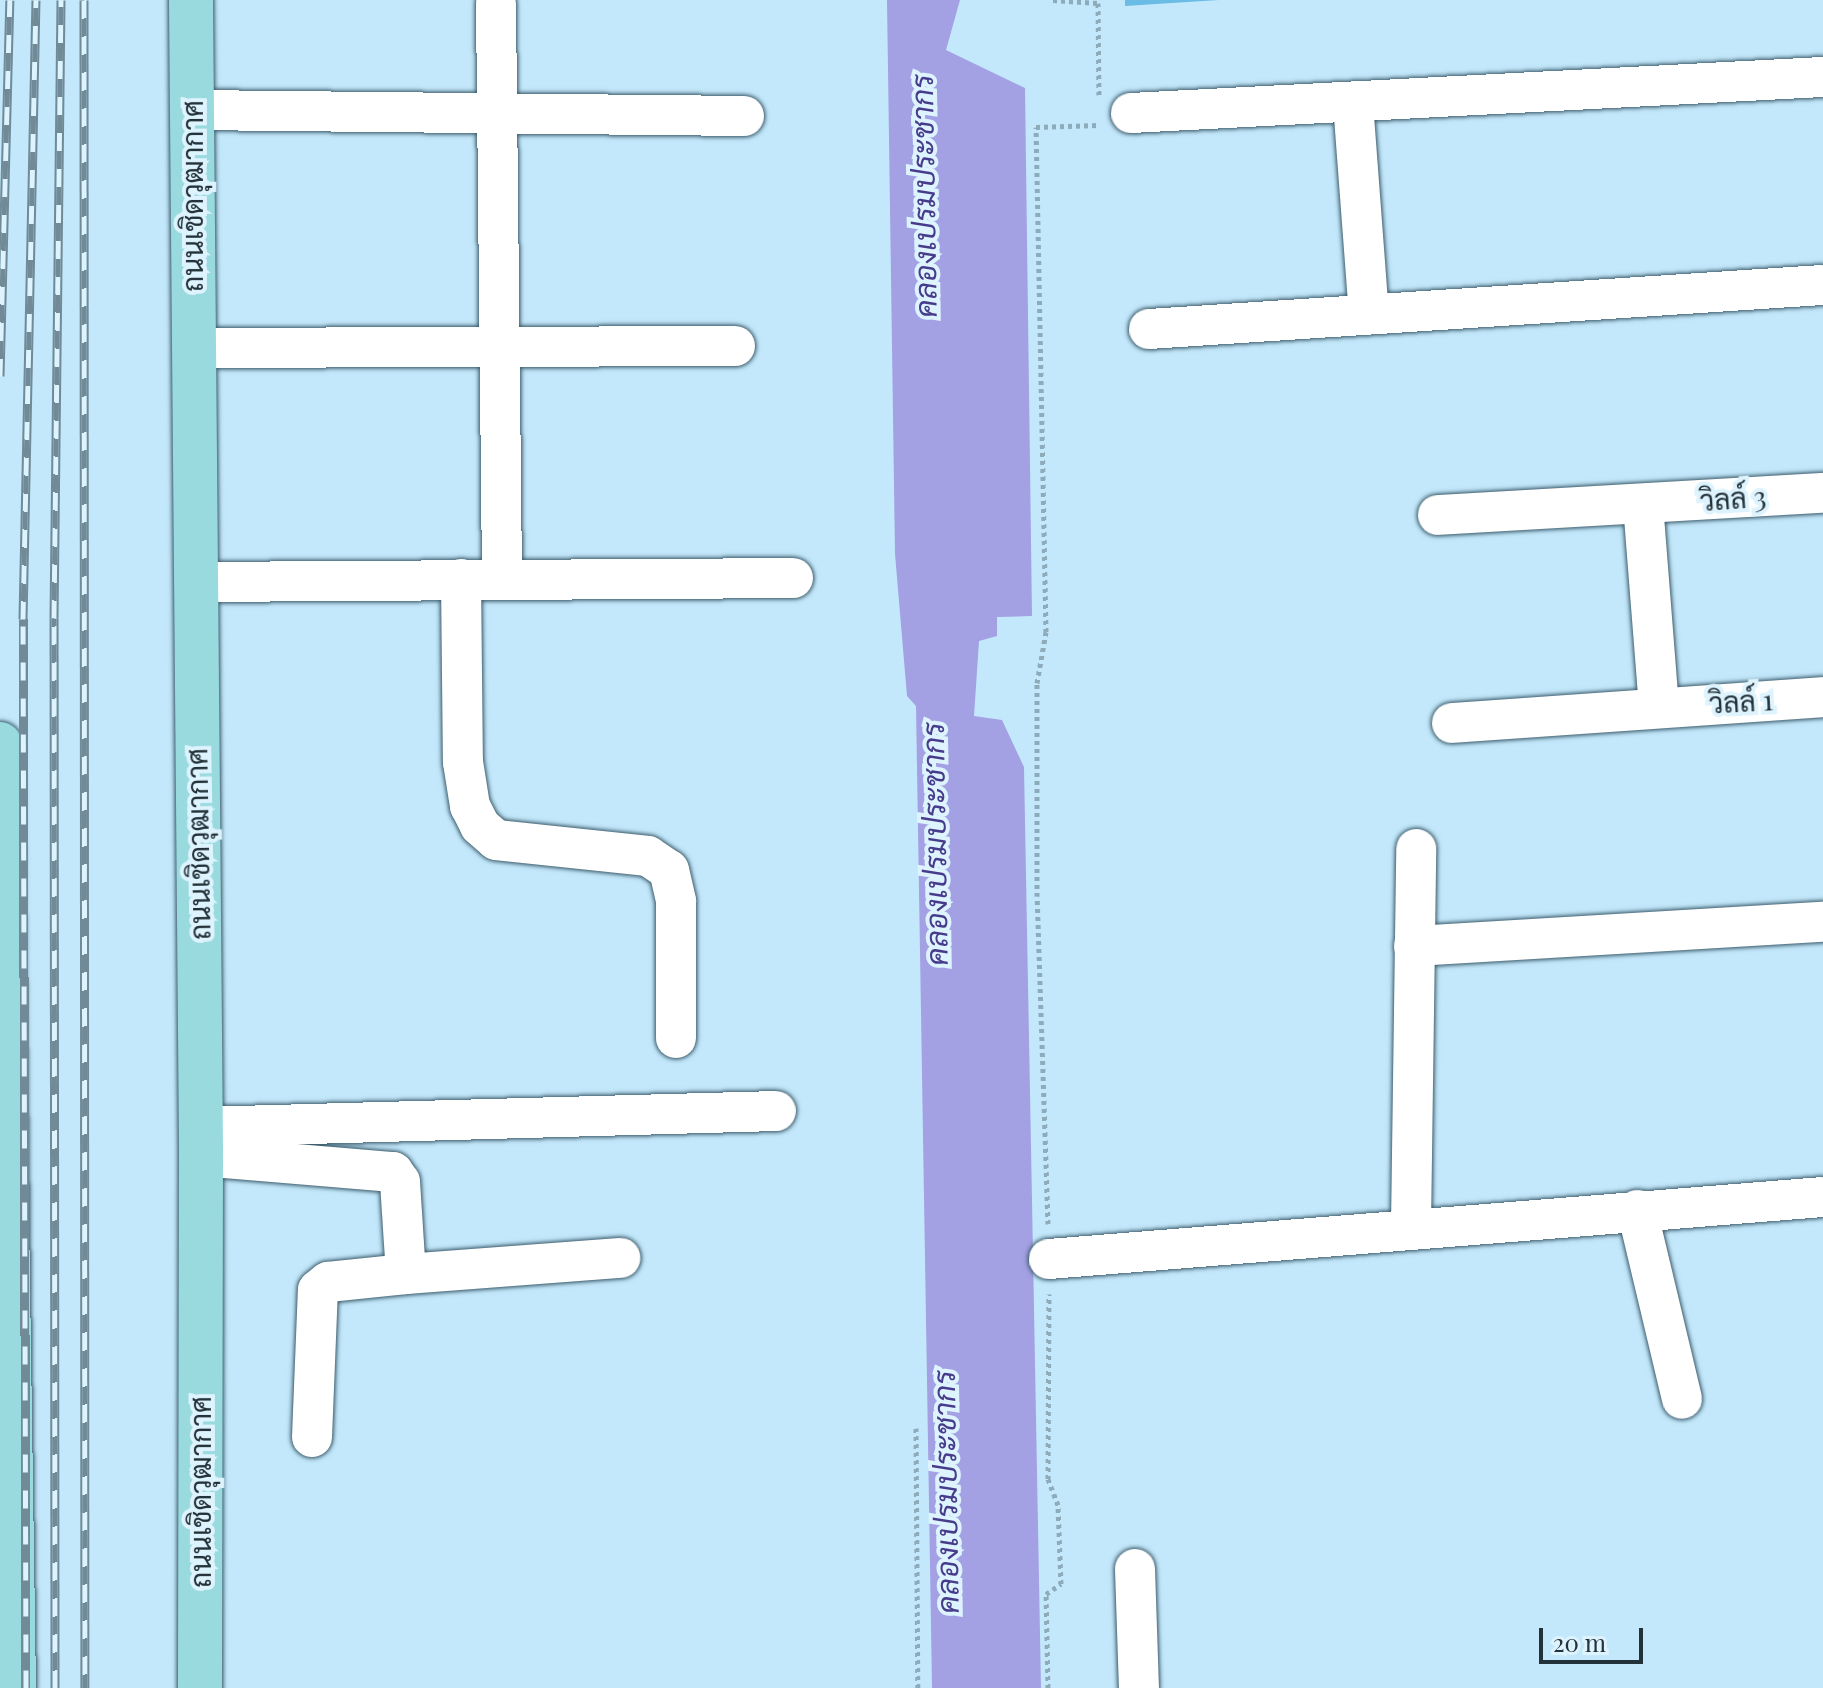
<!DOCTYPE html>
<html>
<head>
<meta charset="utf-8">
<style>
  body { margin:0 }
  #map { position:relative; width:1823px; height:1688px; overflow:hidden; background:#c3e8fb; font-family:"Playfair Display",Sarabun,serif }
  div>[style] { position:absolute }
  .forest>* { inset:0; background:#6abce4 }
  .water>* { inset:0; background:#a3a0e4 }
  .path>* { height:5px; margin-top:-2.5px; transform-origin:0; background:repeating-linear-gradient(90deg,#8eabba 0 4px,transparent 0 8px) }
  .roads { filter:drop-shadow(0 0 2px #3d5d6d) drop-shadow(0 0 2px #3d5d6d) }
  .minor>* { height:40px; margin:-20px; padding:0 20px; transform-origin:20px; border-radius:20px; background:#fff }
  .major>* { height:44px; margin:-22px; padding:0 22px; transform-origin:22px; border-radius:22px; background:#99dadf }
  .rail>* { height:9px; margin-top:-4.5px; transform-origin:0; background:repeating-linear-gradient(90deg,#ddf3fe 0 18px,#718a97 0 36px); box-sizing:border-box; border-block:2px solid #718a97 }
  span { translate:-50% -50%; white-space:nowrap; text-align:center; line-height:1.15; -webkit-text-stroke:8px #ddf3fe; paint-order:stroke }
  .street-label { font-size:28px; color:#233138 }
  .water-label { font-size:30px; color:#473b8b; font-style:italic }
  .scale { position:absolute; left:1539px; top:1628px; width:104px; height:36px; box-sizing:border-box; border:4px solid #233138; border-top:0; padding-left:10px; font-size:24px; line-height:28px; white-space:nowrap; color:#233138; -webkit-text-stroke:6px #ddf3fe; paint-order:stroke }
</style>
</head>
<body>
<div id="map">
  <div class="forest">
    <div style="clip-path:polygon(1125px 0,1219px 0,1125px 6px)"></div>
  </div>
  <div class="water">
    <div style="clip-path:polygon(887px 0,960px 0,946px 50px,1025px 88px,1032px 616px,997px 617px,997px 636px,979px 641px,974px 716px,1002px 720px,1024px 767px,1041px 1688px,932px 1688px,916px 706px,907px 696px,895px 554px)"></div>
  </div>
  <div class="path">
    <div style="left:1053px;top:0;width:45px;rotate:3.8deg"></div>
    <div style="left:1098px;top:3px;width:92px;rotate:89.4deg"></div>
    <div style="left:1048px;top:1224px;width:328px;rotate:-91.9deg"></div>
    <div style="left:1037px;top:896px;width:213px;rotate:-90deg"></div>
    <div style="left:1037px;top:683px;width:52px;rotate:-80deg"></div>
    <div style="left:1046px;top:632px;width:505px;rotate:-91.13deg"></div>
    <div style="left:1036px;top:127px;width:63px;rotate:-1.8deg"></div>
    <div style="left:916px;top:1428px;width:260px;rotate:89.6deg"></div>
    <div style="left:1048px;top:1688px;width:94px;rotate:-91.2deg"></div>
    <div style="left:1046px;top:1594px;width:18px;rotate:-34deg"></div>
    <div style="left:1061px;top:1584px;width:79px;rotate:-92.2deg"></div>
    <div style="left:1058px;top:1505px;width:28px;rotate:-111deg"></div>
    <div style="left:1048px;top:1479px;width:185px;rotate:-89.7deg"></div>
  </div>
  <div class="roads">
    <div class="minor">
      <div style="left:496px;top:4px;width:575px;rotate:89.4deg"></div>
      <div style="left:1353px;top:103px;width:212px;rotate:85.7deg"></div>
      <div style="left:192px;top:110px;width:552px;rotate:0.62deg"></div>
      <div style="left:1131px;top:113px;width:693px;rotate:-2.98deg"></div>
      <div style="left:1149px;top:329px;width:675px;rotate:-3.74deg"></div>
      <div style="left:193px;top:348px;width:542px;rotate:-0.21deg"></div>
      <div style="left:1643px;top:504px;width:203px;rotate:85.5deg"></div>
      <div style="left:1438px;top:515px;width:386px;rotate:-3.3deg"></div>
      <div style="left:461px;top:579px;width:183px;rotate:89.4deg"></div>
      <div style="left:463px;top:762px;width:45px;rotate:81deg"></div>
      <div style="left:470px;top:806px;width:22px;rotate:63deg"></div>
      <div style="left:480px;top:826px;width:21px;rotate:41deg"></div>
      <div style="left:496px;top:840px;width:153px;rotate:6deg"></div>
      <div style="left:648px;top:856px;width:25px;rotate:34deg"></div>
      <div style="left:669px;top:870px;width:32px;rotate:77deg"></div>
      <div style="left:676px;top:901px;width:137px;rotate:90deg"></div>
      <div style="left:196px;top:582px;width:597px;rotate:-0.38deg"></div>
      <div style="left:1452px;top:723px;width:372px;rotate:-4deg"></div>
      <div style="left:1414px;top:946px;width:410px;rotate:-3.4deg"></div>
      <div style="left:201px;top:1127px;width:575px;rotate:-1.59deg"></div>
      <div style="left:201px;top:1156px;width:193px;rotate:4.8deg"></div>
      <div style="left:393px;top:1172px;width:12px;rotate:55deg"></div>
      <div style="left:400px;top:1182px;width:92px;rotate:86.3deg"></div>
      <div style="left:406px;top:1274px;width:215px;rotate:-4.3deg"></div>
      <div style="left:1637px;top:1210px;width:194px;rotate:76.6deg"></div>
      <div style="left:1411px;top:1226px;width:377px;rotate:-89.2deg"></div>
      <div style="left:1049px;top:1259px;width:776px;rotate:-4.58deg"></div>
      <div style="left:312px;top:1437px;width:147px;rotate:-87.7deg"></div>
      <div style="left:318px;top:1290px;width:13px;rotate:-39deg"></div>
      <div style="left:328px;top:1282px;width:78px;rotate:-5.9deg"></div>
      <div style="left:1135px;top:1569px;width:119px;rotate:88.1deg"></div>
    </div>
    <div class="major">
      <div style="left:191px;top:0;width:1156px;rotate:89.5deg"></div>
      <div style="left:201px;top:1156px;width:532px;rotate:90.11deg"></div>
      <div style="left:0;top:744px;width:944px;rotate:89.15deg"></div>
    </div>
  </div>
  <div class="rail">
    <div style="left:84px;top:0;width:1688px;rotate:89.97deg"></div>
    <div style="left:0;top:376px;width:376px;rotate:-88.5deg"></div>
    <div style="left:26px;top:1688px;width:1069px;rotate:-90.16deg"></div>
    <div style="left:23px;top:619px;width:619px;rotate:-88.8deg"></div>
    <div style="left:55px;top:1688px;width:1070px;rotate:-90.05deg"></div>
    <div style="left:54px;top:618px;width:618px;rotate:-89.35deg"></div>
  </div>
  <div class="street-label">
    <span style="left:192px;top:196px;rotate:-90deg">ถนนเชิดวุฒากาศ</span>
    <span style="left:1733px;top:498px;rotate:-4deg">วิลล์ 3</span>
    <span style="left:1741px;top:701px;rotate:-3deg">วิลล์ 1</span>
    <span style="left:198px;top:844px;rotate:-91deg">ถนนเชิดวุฒากาศ</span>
    <span style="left:200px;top:1492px;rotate:-90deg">ถนนเชิดวุฒากาศ</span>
  </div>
  <div class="water-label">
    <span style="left:923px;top:196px;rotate:-91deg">คลองเปรมประชากร</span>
    <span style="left:934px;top:844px;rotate:-91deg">คลองเปรมประชากร</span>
    <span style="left:945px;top:1492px;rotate:-91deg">คลองเปรมประชากร</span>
  </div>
  <div class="scale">20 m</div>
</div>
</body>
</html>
